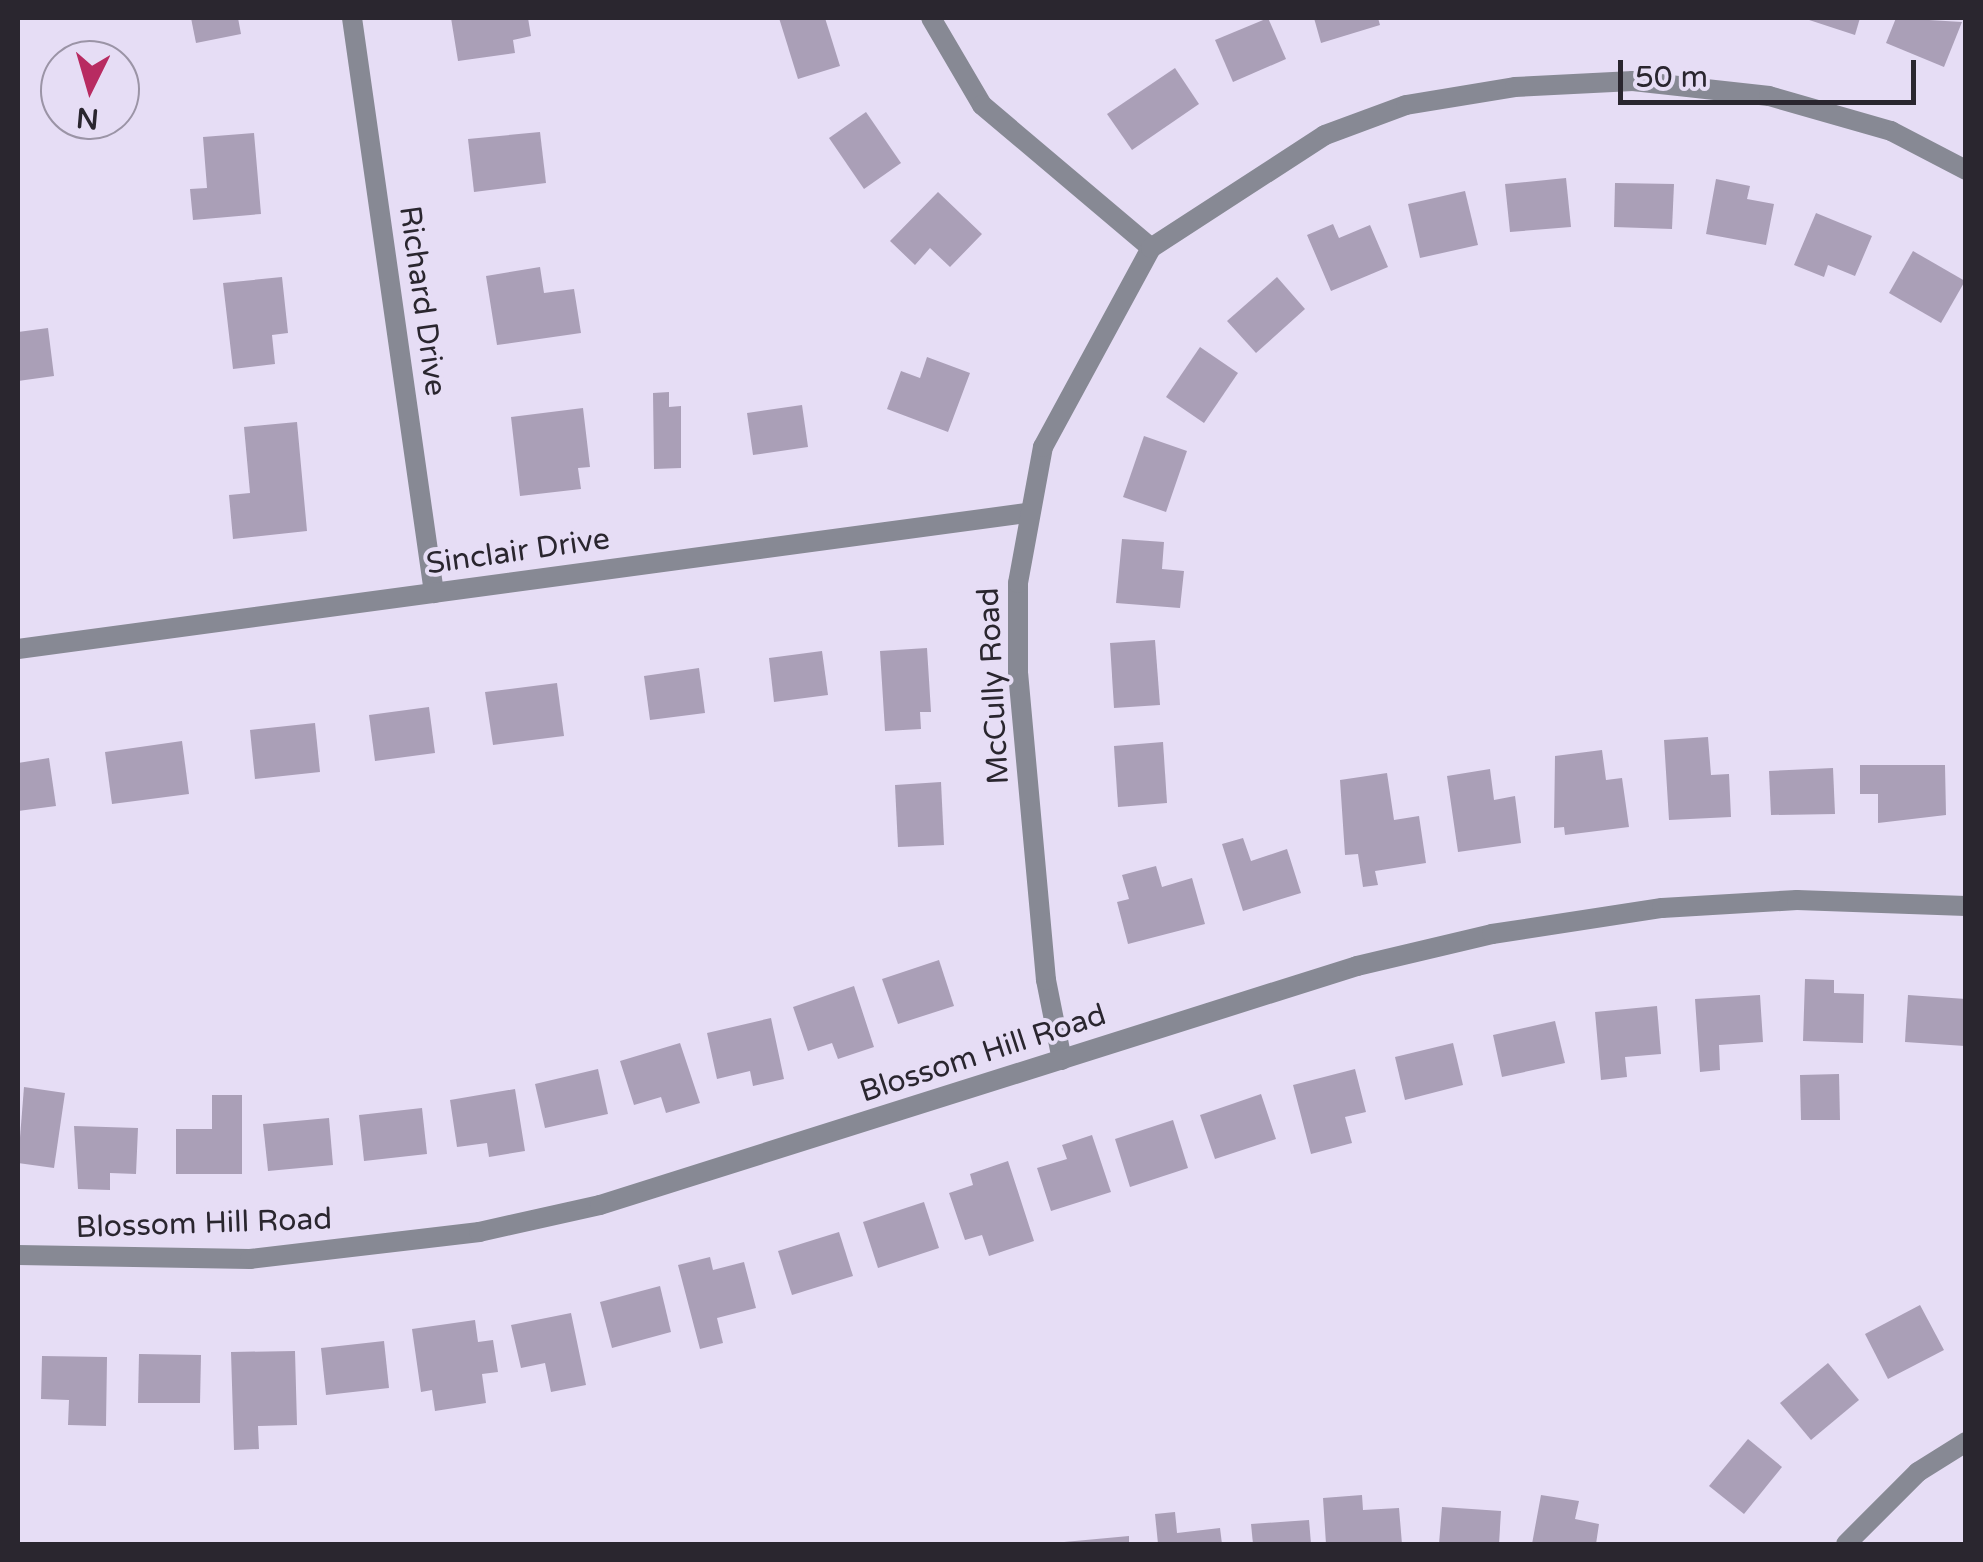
<!DOCTYPE html>
<html>
<head>
<meta charset="utf-8">
<style>
  body { margin:0 }
  #map { position:relative; width:1983px; height:1562px; overflow:hidden; background:#e6ddf5; font-family:"Varela Round",sans-serif }
  div>[style] { position:absolute }
  .building>* { inset:0; background:#aa9fb7 }
  .street>* { height:20px; margin:-10px; padding:0 10px; transform-origin:10px; border-radius:10px; background:#878994 }
  span { translate:-50% -50%; white-space:nowrap; text-align:center; line-height:1.15; -webkit-text-stroke:8px #e6ddf5; paint-order:stroke }
  .street-label { font-size:30px; color:#2a262f }
  .frame { position:absolute; inset:0; border:20px solid #2a262f; pointer-events:none }
  .north { position:absolute; left:40px; top:40px; width:100px; height:100px; box-sizing:border-box; background:#e6ddf5; border:2px solid #9b94a6; border-radius:50%; rotate:185deg; font-size:28px; font-weight:700; line-height:40px; text-align:center; color:#2a262f }
  .north::after { content:''; display:block; margin:auto; width:35px; height:45px; background:#b82b61; clip-path:polygon(50% 0,100% 100%,50% 72%,0 100%) }
  .scale { position:absolute; left:1618px; top:60px; width:298px; height:45px; box-sizing:border-box; border:5px solid #2a262f; border-top:0; padding-left:12px; font-size:30px; line-height:35px; white-space:nowrap; color:#2a262f; -webkit-text-stroke:8px #e6ddf5; paint-order:stroke }
</style>
</head>
<body>
<div id="map">
  <div class="building">
    <div style="clip-path:polygon(191px 18px,238px 18px,241px 34px,196px 43px)"></div>
    <div style="clip-path:polygon(451px 18px,528px 18px,531px 36px,513px 40px,515px 53px,458px 61px)"></div>
    <div style="clip-path:polygon(779px 18px,825px 18px,840px 66px,798px 79px)"></div>
    <div style="clip-path:polygon(1268px 18px,1286px 59px,1233px 82px,1215px 40px)"></div>
    <div style="clip-path:polygon(1314px 18px,1378px 18px,1380px 25px,1321px 43px)"></div>
    <div style="clip-path:polygon(1803px 18px,1860px 18px,1855px 35px)"></div>
    <div style="clip-path:polygon(1896px 18px,1962px 22px,1944px 67px,1886px 43px)"></div>
    <div style="clip-path:polygon(1175px 68px,1199px 104px,1132px 150px,1107px 114px)"></div>
    <div style="clip-path:polygon(866px 112px,901px 163px,864px 189px,829px 138px)"></div>
    <div style="clip-path:polygon(540px 132px,546px 183px,474px 192px,468px 139px)"></div>
    <div style="clip-path:polygon(254px 133px,261px 214px,193px 220px,190px 189px,207px 188px,203px 137px)"></div>
    <div style="clip-path:polygon(1566px 178px,1571px 227px,1510px 232px,1505px 184px)"></div>
    <div style="clip-path:polygon(1716px 179px,1750px 186px,1747px 199px,1774px 204px,1766px 245px,1706px 234px)"></div>
    <div style="clip-path:polygon(1615px 183px,1674px 184px,1672px 229px,1614px 227px)"></div>
    <div style="clip-path:polygon(1465px 191px,1478px 245px,1420px 258px,1408px 204px)"></div>
    <div style="clip-path:polygon(938px 192px,982px 234px,950px 267px,930px 248px,915px 265px,890px 241px)"></div>
    <div style="clip-path:polygon(1816px 213px,1872px 236px,1855px 276px,1828px 265px,1824px 277px,1794px 265px)"></div>
    <div style="clip-path:polygon(1333px 224px,1339px 238px,1370px 225px,1388px 267px,1331px 291px,1307px 235px)"></div>
    <div style="clip-path:polygon(1913px 251px,1965px 281px,1941px 323px,1889px 293px)"></div>
    <div style="clip-path:polygon(540px 267px,544px 293px,574px 289px,581px 333px,497px 345px,486px 276px)"></div>
    <div style="clip-path:polygon(282px 277px,288px 333px,272px 335px,275px 364px,233px 369px,223px 283px)"></div>
    <div style="clip-path:polygon(1277px 277px,1305px 309px,1256px 353px,1227px 321px)"></div>
    <div style="clip-path:polygon(48px 328px,54px 376px,18px 381px,18px 332px)"></div>
    <div style="clip-path:polygon(1200px 347px,1238px 373px,1204px 423px,1166px 397px)"></div>
    <div style="clip-path:polygon(927px 357px,970px 373px,948px 432px,887px 409px,901px 371px,920px 378px)"></div>
    <div style="clip-path:polygon(669px 392px,669px 407px,681px 406px,681px 468px,654px 469px,653px 393px)"></div>
    <div style="clip-path:polygon(802px 405px,808px 447px,753px 455px,747px 413px)"></div>
    <div style="clip-path:polygon(583px 408px,590px 467px,578px 468px,581px 489px,520px 496px,511px 417px)"></div>
    <div style="clip-path:polygon(297px 422px,307px 531px,233px 539px,229px 495px,250px 493px,244px 427px)"></div>
    <div style="clip-path:polygon(1144px 436px,1187px 451px,1166px 512px,1123px 497px)"></div>
    <div style="clip-path:polygon(1122px 539px,1164px 542px,1162px 569px,1184px 571px,1180px 608px,1116px 603px)"></div>
    <div style="clip-path:polygon(1155px 640px,1160px 705px,1114px 708px,1110px 643px)"></div>
    <div style="clip-path:polygon(927px 648px,931px 712px,920px 712px,921px 729px,885px 731px,880px 651px)"></div>
    <div style="clip-path:polygon(822px 651px,828px 695px,774px 702px,769px 658px)"></div>
    <div style="clip-path:polygon(699px 668px,705px 713px,650px 720px,644px 676px)"></div>
    <div style="clip-path:polygon(557px 683px,564px 736px,493px 745px,485px 692px)"></div>
    <div style="clip-path:polygon(429px 707px,435px 753px,375px 761px,369px 715px)"></div>
    <div style="clip-path:polygon(315px 723px,320px 772px,255px 779px,250px 730px)"></div>
    <div style="clip-path:polygon(1708px 737px,1711px 775px,1729px 774px,1731px 817px,1669px 820px,1664px 740px)"></div>
    <div style="clip-path:polygon(182px 741px,189px 794px,112px 804px,105px 752px)"></div>
    <div style="clip-path:polygon(1163px 742px,1167px 803px,1118px 807px,1114px 746px)"></div>
    <div style="clip-path:polygon(1602px 750px,1606px 780px,1622px 778px,1629px 827px,1565px 835px,1564px 827px,1554px 828px,1555px 756px)"></div>
    <div style="clip-path:polygon(49px 758px,56px 806px,18px 811px,18px 763px)"></div>
    <div style="clip-path:polygon(1860px 765px,1945px 765px,1946px 815px,1878px 823px,1878px 794px,1860px 794px)"></div>
    <div style="clip-path:polygon(1833px 768px,1835px 814px,1771px 815px,1769px 771px)"></div>
    <div style="clip-path:polygon(1490px 769px,1494px 800px,1515px 796px,1521px 843px,1458px 852px,1447px 776px)"></div>
    <div style="clip-path:polygon(1387px 773px,1394px 820px,1419px 816px,1426px 863px,1375px 871px,1378px 885px,1363px 887px,1358px 854px,1345px 855px,1340px 780px)"></div>
    <div style="clip-path:polygon(941px 782px,944px 845px,898px 847px,895px 785px)"></div>
    <div style="clip-path:polygon(1243px 838px,1251px 861px,1287px 849px,1301px 893px,1243px 911px,1222px 844px)"></div>
    <div style="clip-path:polygon(1156px 866px,1162px 887px,1192px 878px,1205px 924px,1128px 944px,1117px 902px,1129px 899px,1122px 875px)"></div>
    <div style="clip-path:polygon(939px 960px,954px 1006px,898px 1024px,882px 979px)"></div>
    <div style="clip-path:polygon(1805px 979px,1834px 980px,1834px 993px,1864px 994px,1863px 1043px,1803px 1041px)"></div>
    <div style="clip-path:polygon(854px 986px,874px 1047px,838px 1059px,832px 1043px,808px 1051px,793px 1007px)"></div>
    <div style="clip-path:polygon(1760px 995px,1763px 1042px,1719px 1045px,1720px 1070px,1700px 1072px,1695px 999px)"></div>
    <div style="clip-path:polygon(1908px 995px,1966px 999px,1965px 1046px,1905px 1042px)"></div>
    <div style="clip-path:polygon(1657px 1006px,1661px 1054px,1625px 1057px,1627px 1077px,1601px 1080px,1595px 1012px)"></div>
    <div style="clip-path:polygon(771px 1018px,784px 1079px,753px 1086px,750px 1071px,717px 1079px,707px 1033px)"></div>
    <div style="clip-path:polygon(1555px 1021px,1565px 1063px,1502px 1077px,1493px 1035px)"></div>
    <div style="clip-path:polygon(680px 1043px,700px 1103px,666px 1113px,661px 1097px,634px 1105px,620px 1061px)"></div>
    <div style="clip-path:polygon(1453px 1043px,1463px 1085px,1405px 1100px,1395px 1057px)"></div>
    <div style="clip-path:polygon(598px 1069px,608px 1114px,545px 1128px,535px 1084px)"></div>
    <div style="clip-path:polygon(1355px 1069px,1366px 1112px,1345px 1117px,1352px 1143px,1311px 1154px,1293px 1085px)"></div>
    <div style="clip-path:polygon(1839px 1074px,1840px 1120px,1801px 1120px,1800px 1075px)"></div>
    <div style="clip-path:polygon(24px 1087px,65px 1093px,54px 1168px,18px 1163px)"></div>
    <div style="clip-path:polygon(515px 1089px,525px 1151px,489px 1157px,487px 1143px,457px 1147px,450px 1100px)"></div>
    <div style="clip-path:polygon(1261px 1094px,1276px 1139px,1215px 1159px,1200px 1115px)"></div>
    <div style="clip-path:polygon(212px 1095px,242px 1095px,242px 1174px,176px 1174px,176px 1129px,212px 1129px)"></div>
    <div style="clip-path:polygon(422px 1108px,427px 1154px,364px 1161px,359px 1115px)"></div>
    <div style="clip-path:polygon(329px 1118px,333px 1165px,268px 1171px,263px 1124px)"></div>
    <div style="clip-path:polygon(1173px 1120px,1188px 1168px,1130px 1187px,1115px 1139px)"></div>
    <div style="clip-path:polygon(74px 1126px,138px 1128px,136px 1174px,110px 1173px,110px 1190px,78px 1189px)"></div>
    <div style="clip-path:polygon(1092px 1135px,1111px 1192px,1051px 1211px,1037px 1168px,1067px 1159px,1062px 1145px)"></div>
    <div style="clip-path:polygon(1008px 1161px,1034px 1241px,989px 1256px,982px 1235px,965px 1240px,949px 1193px,973px 1185px,970px 1174px)"></div>
    <div style="clip-path:polygon(924px 1202px,939px 1248px,878px 1268px,863px 1222px)"></div>
    <div style="clip-path:polygon(839px 1232px,853px 1276px,792px 1295px,778px 1251px)"></div>
    <div style="clip-path:polygon(710px 1257px,713px 1270px,744px 1262px,756px 1308px,717px 1318px,723px 1343px,700px 1349px,678px 1265px)"></div>
    <div style="clip-path:polygon(660px 1286px,671px 1332px,612px 1348px,600px 1302px)"></div>
    <div style="clip-path:polygon(1920px 1305px,1944px 1350px,1888px 1379px,1865px 1334px)"></div>
    <div style="clip-path:polygon(571px 1313px,586px 1385px,551px 1392px,545px 1363px,521px 1368px,511px 1325px)"></div>
    <div style="clip-path:polygon(475px 1320px,478px 1342px,493px 1340px,498px 1372px,482px 1374px,486px 1403px,435px 1411px,432px 1390px,421px 1392px,412px 1329px)"></div>
    <div style="clip-path:polygon(384px 1341px,389px 1388px,326px 1395px,321px 1348px)"></div>
    <div style="clip-path:polygon(295px 1351px,297px 1425px,258px 1426px,259px 1449px,234px 1450px,231px 1352px)"></div>
    <div style="clip-path:polygon(139px 1354px,201px 1355px,200px 1403px,138px 1403px)"></div>
    <div style="clip-path:polygon(42px 1356px,107px 1357px,106px 1426px,68px 1425px,69px 1400px,41px 1399px)"></div>
    <div style="clip-path:polygon(1828px 1363px,1859px 1400px,1811px 1440px,1780px 1403px)"></div>
    <div style="clip-path:polygon(1748px 1439px,1782px 1467px,1744px 1514px,1709px 1486px)"></div>
    <div style="clip-path:polygon(1362px 1495px,1363px 1510px,1399px 1508px,1402px 1544px,1326px 1544px,1323px 1498px)"></div>
    <div style="clip-path:polygon(1541px 1495px,1579px 1501px,1575px 1519px,1599px 1524px,1596px 1544px,1532px 1544px)"></div>
    <div style="clip-path:polygon(1442px 1507px,1501px 1511px,1499px 1544px,1439px 1544px)"></div>
    <div style="clip-path:polygon(1175px 1512px,1177px 1533px,1220px 1528px,1222px 1544px,1158px 1544px,1155px 1514px)"></div>
    <div style="clip-path:polygon(1309px 1520px,1311px 1544px,1253px 1544px,1251px 1524px)"></div>
    <div style="clip-path:polygon(1129px 1536px,1129px 1544px,1064px 1544px,1064px 1542px)"></div>
  </div>
  <div class="street">
    <div style="left:352px;top:18px;width:581px;rotate:81.88deg"></div>
    <div style="left:931px;top:18px;width:101px;rotate:59.6deg"></div>
    <div style="left:982px;top:105px;width:221px;rotate:40.2deg"></div>
    <div style="left:18px;top:649px;width:1018px;rotate:-7.68deg"></div>
    <div style="left:1062px;top:1060px;width:82px;rotate:-101.3deg"></div>
    <div style="left:1046px;top:980px;width:307px;rotate:-95.2deg"></div>
    <div style="left:1018px;top:674px;width:91px;rotate:-90deg"></div>
    <div style="left:1018px;top:583px;width:138px;rotate:-79.6deg"></div>
    <div style="left:1043px;top:447px;width:226px;rotate:-61.5deg"></div>
    <div style="left:1151px;top:248px;width:207px;rotate:-33deg"></div>
    <div style="left:1325px;top:135px;width:86px;rotate:-20.3deg"></div>
    <div style="left:1406px;top:105px;width:110px;rotate:-9.4deg"></div>
    <div style="left:1515px;top:87px;width:118px;rotate:-2.9deg"></div>
    <div style="left:1633px;top:81px;width:137px;rotate:6.3deg"></div>
    <div style="left:1769px;top:96px;width:127px;rotate:16deg"></div>
    <div style="left:1891px;top:131px;width:85px;rotate:27.5deg"></div>
    <div style="left:18px;top:1255px;width:232px;rotate:1deg"></div>
    <div style="left:250px;top:1259px;width:231px;rotate:-6.7deg"></div>
    <div style="left:479px;top:1232px;width:124px;rotate:-12.6deg"></div>
    <div style="left:600px;top:1205px;width:794px;rotate:-17.52deg"></div>
    <div style="left:1357px;top:966px;width:139px;rotate:-13.3deg"></div>
    <div style="left:1492px;top:934px;width:172px;rotate:-8.7deg"></div>
    <div style="left:1662px;top:908px;width:135px;rotate:-3.4deg"></div>
    <div style="left:1797px;top:900px;width:169px;rotate:2deg"></div>
    <div style="left:1846px;top:1544px;width:102px;rotate:-45deg"></div>
    <div style="left:1918px;top:1472px;width:57px;rotate:-32deg"></div>
  </div>
  <div class="street-label">
    <span style="left:422px;top:301px;rotate:82deg">Richard Drive</span>
    <span style="left:518px;top:552px;rotate:-8deg">Sinclair Drive</span>
    <span style="left:994px;top:686px;rotate:-93deg">McCully Road</span>
    <span style="left:983px;top:1054px;rotate:-18deg">Blossom Hill Road</span>
    <span style="left:204px;top:1224px;rotate:-2deg">Blossom Hill Road</span>
  </div>
  <div class="frame"></div>
  <div class="north">N</div>
  <div class="scale">50 m</div>
</div>
</body>
</html>
